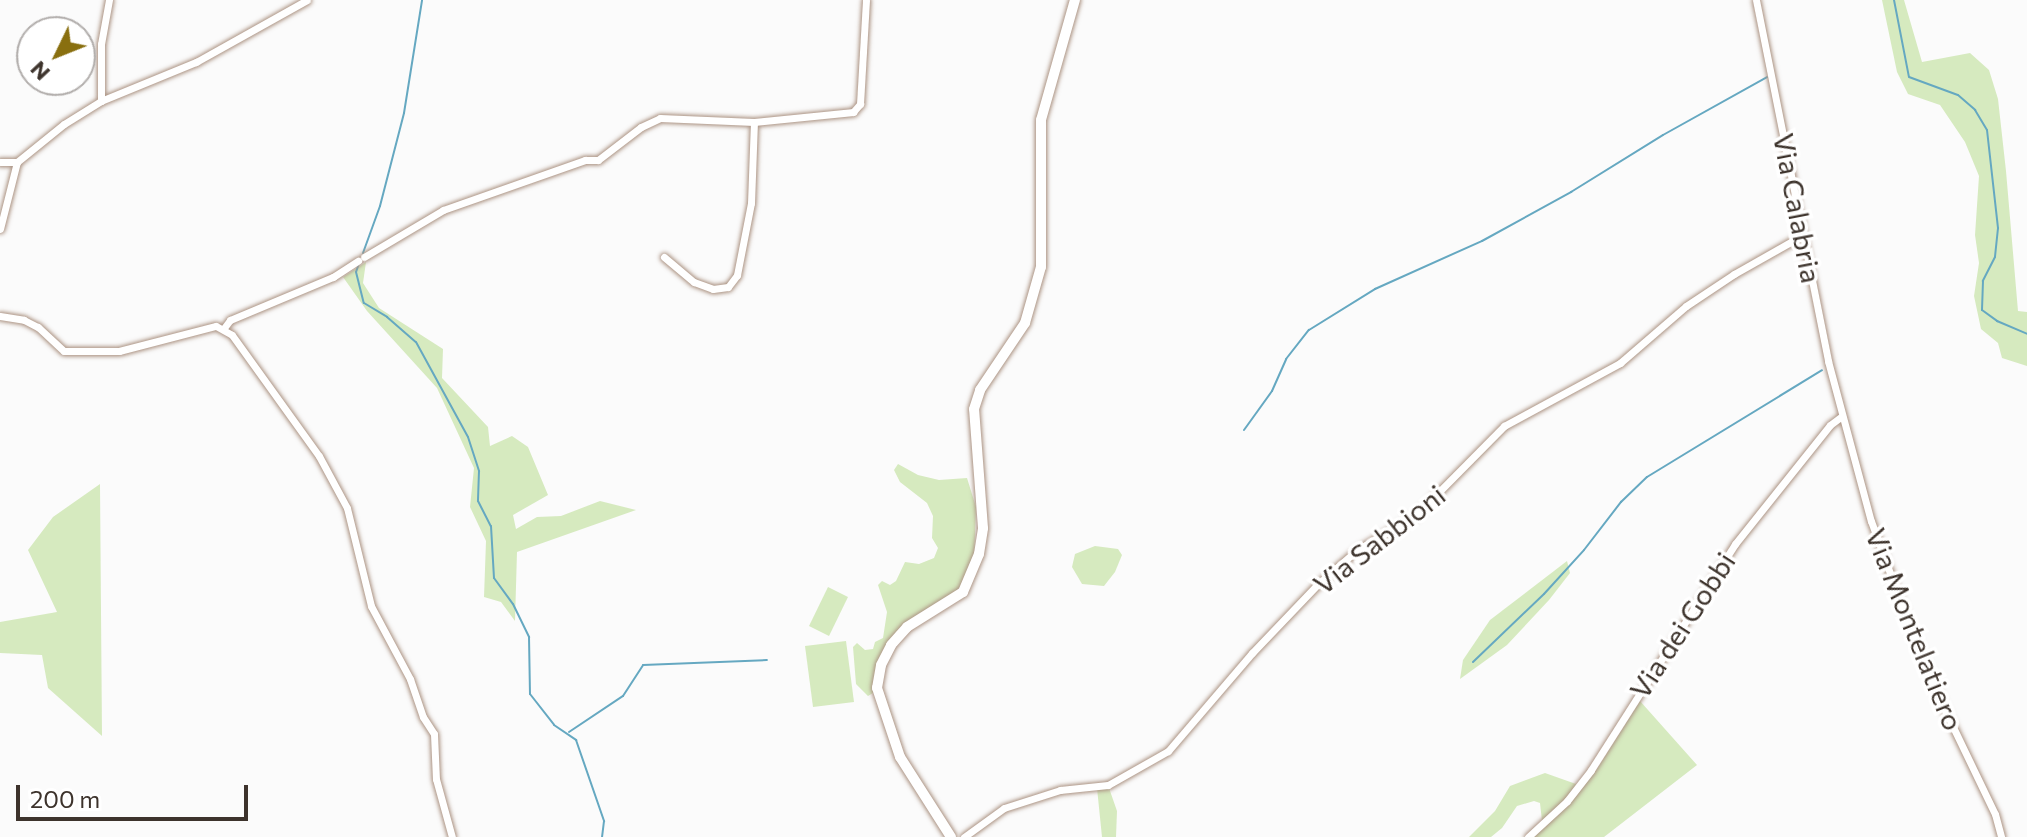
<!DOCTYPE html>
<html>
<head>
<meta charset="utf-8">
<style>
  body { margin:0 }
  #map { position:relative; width:2027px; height:837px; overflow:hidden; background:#fbfbfb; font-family:Commissioner,sans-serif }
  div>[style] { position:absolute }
  .green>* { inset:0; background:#d6eabf }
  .stream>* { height:2px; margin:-1px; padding:0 1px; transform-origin:1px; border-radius:1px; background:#65a8c1 }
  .roads { filter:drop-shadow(0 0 2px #ac9484) drop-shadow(0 0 2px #ac9484) }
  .minor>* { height:7px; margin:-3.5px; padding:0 3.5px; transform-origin:3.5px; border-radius:3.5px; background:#fff }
  .secondary>* { height:10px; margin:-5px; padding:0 5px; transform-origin:5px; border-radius:5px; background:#fff }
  span { translate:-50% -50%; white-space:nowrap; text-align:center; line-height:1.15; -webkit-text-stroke:7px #fff; paint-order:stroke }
  .street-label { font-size:28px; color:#3d332c }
  .north { position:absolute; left:16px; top:16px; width:80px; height:80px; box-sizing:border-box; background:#fff; border:2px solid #b1adab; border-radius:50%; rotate:227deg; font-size:22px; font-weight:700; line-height:32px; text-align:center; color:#3d332c }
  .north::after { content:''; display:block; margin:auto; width:28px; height:36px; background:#896f0f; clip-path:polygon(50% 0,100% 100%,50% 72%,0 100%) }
  .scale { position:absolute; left:16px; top:785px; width:232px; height:36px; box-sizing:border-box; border:4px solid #3d332c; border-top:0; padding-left:10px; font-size:24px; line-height:28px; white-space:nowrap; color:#3d332c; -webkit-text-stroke:6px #fff; paint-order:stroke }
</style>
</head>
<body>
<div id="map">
  <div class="green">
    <div style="clip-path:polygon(1882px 0,1904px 0,1922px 62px,1970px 53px,1989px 70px,1998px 99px,2006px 171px,2018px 311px,2027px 312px,2027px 366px,2002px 358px,1998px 343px,1981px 329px,1974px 296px,1979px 263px,1975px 235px,1979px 176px,1965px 142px,1940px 105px,1908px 94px,1897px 72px)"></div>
    <div style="clip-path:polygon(366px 262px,363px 283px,379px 308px,443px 349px,442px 378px,488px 427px,490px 446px,512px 436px,528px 447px,548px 495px,513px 515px,516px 529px,537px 517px,561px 516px,600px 501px,636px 510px,517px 552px,515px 621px,501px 602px,484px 597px,486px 541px,470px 507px,474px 468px,437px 388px,367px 311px,343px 277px)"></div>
    <div style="clip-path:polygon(898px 464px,918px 475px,939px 480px,967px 478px,976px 507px,974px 562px,954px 597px,898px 632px,873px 693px,868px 696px,856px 684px,853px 647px,857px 643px,865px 650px,873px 649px,875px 642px,883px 638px,887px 612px,878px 585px,882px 581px,890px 585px,896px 581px,905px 562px,919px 564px,934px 558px,938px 548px,932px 538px,933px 516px,927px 503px,900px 482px,894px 470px)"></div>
    <div style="clip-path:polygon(100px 484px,102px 736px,48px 688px,42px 655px,0 653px,0 622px,57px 612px,28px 550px,53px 517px)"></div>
    <div style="clip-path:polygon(1095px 546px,1118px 549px,1122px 555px,1115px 572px,1104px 586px,1082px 584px,1072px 567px,1075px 554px)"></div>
    <div style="clip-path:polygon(1567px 561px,1570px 573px,1549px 600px,1507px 645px,1460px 679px,1463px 660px,1490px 620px)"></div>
    <div style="clip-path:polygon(828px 587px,848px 597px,829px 636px,809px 626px)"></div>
    <div style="clip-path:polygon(846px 641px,854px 702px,813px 707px,805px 646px)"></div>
    <div style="clip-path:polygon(1640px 701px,1697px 765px,1604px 837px,1532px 837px,1572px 800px,1597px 769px)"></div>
    <div style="clip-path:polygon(1545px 773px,1576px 784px,1567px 799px,1542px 821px,1540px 803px,1534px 801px,1517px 806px,1502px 828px,1491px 837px,1469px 837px,1495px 811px,1510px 786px)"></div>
    <div style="clip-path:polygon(1097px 788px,1109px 788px,1117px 811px,1116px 837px,1102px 837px)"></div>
  </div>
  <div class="stream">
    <div style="left:1894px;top:0;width:78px;rotate:79deg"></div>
    <div style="left:1909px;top:77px;width:52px;rotate:20.2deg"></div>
    <div style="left:1958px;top:95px;width:23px;rotate:41deg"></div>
    <div style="left:1975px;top:110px;width:23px;rotate:59deg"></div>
    <div style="left:1987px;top:130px;width:99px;rotate:83.6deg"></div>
    <div style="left:1998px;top:228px;width:29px;rotate:96deg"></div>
    <div style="left:1995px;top:257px;width:27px;rotate:117deg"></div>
    <div style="left:1983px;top:281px;width:29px;rotate:92deg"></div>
    <div style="left:1982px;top:310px;width:19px;rotate:36deg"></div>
    <div style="left:1997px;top:321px;width:33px;rotate:23deg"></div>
    <div style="left:363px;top:253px;width:50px;rotate:-70.1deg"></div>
    <div style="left:380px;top:206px;width:96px;rotate:-75.5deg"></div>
    <div style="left:404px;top:113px;width:114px;rotate:-80.9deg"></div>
    <div style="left:359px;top:263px;width:9px;rotate:108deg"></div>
    <div style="left:356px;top:272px;width:32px;rotate:76deg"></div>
    <div style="left:364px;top:303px;width:27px;rotate:31deg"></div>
    <div style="left:387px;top:317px;width:38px;rotate:41deg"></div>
    <div style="left:416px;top:342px;width:108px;rotate:61.3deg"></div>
    <div style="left:468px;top:437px;width:36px;rotate:72deg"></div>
    <div style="left:479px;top:471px;width:30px;rotate:92deg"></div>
    <div style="left:478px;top:501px;width:28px;rotate:63deg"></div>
    <div style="left:491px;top:526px;width:52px;rotate:86.7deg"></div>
    <div style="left:494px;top:578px;width:32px;rotate:54deg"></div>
    <div style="left:513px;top:604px;width:37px;rotate:64deg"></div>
    <div style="left:529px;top:637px;width:57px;rotate:89deg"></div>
    <div style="left:530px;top:694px;width:39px;rotate:52deg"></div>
    <div style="left:554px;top:725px;width:27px;rotate:34deg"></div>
    <div style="left:576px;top:740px;width:86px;rotate:70.9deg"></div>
    <div style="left:604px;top:821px;width:16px;rotate:97deg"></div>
    <div style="left:1244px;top:430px;width:48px;rotate:-54.3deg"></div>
    <div style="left:1272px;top:391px;width:35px;rotate:-66deg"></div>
    <div style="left:1286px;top:359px;width:37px;rotate:-52deg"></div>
    <div style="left:1309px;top:330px;width:78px;rotate:-31.8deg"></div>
    <div style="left:1375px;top:289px;width:117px;rotate:-24.2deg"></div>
    <div style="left:1482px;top:241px;width:102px;rotate:-28.8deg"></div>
    <div style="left:1571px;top:192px;width:108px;rotate:-31.8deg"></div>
    <div style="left:1663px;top:135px;width:119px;rotate:-29.1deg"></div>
    <div style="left:1473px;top:662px;width:98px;rotate:-43.8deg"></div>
    <div style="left:1544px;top:594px;width:59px;rotate:-47.7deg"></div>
    <div style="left:1584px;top:550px;width:61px;rotate:-52.4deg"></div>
    <div style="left:1621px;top:502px;width:36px;rotate:-44deg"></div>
    <div style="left:1647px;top:477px;width:205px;rotate:-31.4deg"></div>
    <div style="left:569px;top:732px;width:65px;rotate:-33.7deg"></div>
    <div style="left:623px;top:696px;width:37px;rotate:-57deg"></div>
    <div style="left:643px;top:665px;width:124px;rotate:-2.3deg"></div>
  </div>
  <div class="roads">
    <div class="minor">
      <div style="left:1756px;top:0;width:368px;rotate:78.7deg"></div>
      <div style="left:1828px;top:361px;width:166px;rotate:75deg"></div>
      <div style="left:1871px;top:521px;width:102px;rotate:70deg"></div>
      <div style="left:1906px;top:617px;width:94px;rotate:67.5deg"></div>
      <div style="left:1942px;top:704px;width:122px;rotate:64.3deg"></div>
      <div style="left:1995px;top:814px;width:24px;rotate:75deg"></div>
      <div style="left:101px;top:101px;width:57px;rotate:-90deg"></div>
      <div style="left:101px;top:44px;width:45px;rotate:-79.7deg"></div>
      <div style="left:0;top:162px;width:17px"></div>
      <div style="left:0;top:229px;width:69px;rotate:-75.8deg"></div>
      <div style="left:17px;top:162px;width:60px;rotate:-39deg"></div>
      <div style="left:64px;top:124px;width:44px;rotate:-31.9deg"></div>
      <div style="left:101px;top:101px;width:103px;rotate:-22.3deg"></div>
      <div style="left:196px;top:62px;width:127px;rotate:-29.2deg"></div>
      <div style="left:364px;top:257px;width:92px;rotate:-30.7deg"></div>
      <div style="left:443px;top:210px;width:151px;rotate:-19.4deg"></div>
      <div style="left:585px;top:160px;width:13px"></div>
      <div style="left:598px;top:160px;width:54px;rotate:-37.5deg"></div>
      <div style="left:641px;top:127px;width:21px;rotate:-25deg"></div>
      <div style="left:660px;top:118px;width:94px;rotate:2.4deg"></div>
      <div style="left:664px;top:257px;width:39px;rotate:40deg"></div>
      <div style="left:694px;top:282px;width:20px;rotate:20deg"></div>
      <div style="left:713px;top:289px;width:15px;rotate:-8deg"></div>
      <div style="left:728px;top:287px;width:15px;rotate:-53deg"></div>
      <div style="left:737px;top:275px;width:73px;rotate:-79deg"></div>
      <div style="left:751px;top:203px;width:81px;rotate:-87.9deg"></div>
      <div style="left:754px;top:122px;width:100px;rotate:-5.8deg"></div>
      <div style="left:853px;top:112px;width:11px;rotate:-49deg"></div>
      <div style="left:860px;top:104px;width:104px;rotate:-86.7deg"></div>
      <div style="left:0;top:316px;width:24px;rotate:9deg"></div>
      <div style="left:24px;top:320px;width:16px;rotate:27deg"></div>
      <div style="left:38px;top:327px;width:35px;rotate:43deg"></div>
      <div style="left:64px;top:351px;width:55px"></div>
      <div style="left:119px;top:351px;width:100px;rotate:-14.5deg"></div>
      <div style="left:216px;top:326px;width:18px;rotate:29deg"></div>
      <div style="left:232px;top:335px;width:149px;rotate:54.3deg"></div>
      <div style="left:319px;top:456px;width:59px;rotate:61.7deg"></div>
      <div style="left:347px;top:508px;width:101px;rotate:76.2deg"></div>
      <div style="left:371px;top:606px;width:83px;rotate:61.9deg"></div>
      <div style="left:410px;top:679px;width:40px;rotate:71.1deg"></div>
      <div style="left:423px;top:717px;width:20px;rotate:57deg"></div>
      <div style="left:434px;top:734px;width:45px;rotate:87.5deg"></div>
      <div style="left:436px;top:779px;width:60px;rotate:74.6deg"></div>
      <div style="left:224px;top:328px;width:10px;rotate:-53deg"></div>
      <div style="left:230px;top:320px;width:112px;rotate:-22.7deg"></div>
      <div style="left:333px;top:277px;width:30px;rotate:-33deg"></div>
      <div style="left:964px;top:837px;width:49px;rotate:-35.9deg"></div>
      <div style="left:1004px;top:808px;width:59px;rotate:-17.8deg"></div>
      <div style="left:1060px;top:790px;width:48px;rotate:-5.9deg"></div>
      <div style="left:1108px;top:785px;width:69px;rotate:-29.5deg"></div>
      <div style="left:1168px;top:751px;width:129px;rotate:-49.4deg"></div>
      <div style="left:1252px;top:653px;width:94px;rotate:-46.3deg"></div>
      <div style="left:1317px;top:585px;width:53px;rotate:-41.2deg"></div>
      <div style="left:1357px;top:550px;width:67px;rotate:-30.4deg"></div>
      <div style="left:1415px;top:516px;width:127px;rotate:-45.3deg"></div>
      <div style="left:1504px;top:426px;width:132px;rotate:-28.5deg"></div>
      <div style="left:1620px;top:363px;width:87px;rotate:-40.8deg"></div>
      <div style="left:1686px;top:306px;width:58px;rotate:-33.7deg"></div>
      <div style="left:1734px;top:274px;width:79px;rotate:-29.5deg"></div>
      <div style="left:1528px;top:837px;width:53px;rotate:-42.7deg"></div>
      <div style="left:1567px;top:801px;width:39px;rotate:-52deg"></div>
      <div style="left:1591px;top:770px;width:268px;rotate:-57.5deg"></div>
      <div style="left:1735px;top:544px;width:152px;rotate:-51.4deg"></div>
      <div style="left:1830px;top:425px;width:15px;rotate:-37deg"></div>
    </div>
    <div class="secondary">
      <div style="left:951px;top:837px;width:95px;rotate:-122.5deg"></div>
      <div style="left:900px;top:757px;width:73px;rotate:-108.4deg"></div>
      <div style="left:877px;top:688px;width:23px;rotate:-80deg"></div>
      <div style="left:881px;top:665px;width:22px;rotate:-63deg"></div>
      <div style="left:891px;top:645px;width:24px;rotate:-48deg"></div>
      <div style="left:907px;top:627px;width:66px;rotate:-32deg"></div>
      <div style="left:963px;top:592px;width:41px;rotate:-67.2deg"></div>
      <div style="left:979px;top:554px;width:26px;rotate:-81deg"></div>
      <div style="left:983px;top:528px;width:119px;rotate:-94.3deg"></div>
      <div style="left:974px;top:409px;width:20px;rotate:-72deg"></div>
      <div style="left:980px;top:390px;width:81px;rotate:-56.1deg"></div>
      <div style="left:1025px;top:323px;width:58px;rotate:-74.1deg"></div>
      <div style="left:1041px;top:267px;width:147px;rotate:-90deg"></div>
      <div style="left:1041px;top:120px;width:125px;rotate:-74.2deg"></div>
    </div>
  </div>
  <div class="street-label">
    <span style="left:1798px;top:208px;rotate:79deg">Via Calabria</span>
    <span style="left:1379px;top:539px;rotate:-38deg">Via Sabbioni</span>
    <span style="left:1682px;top:625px;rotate:-57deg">Via dei Gobbi</span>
    <span style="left:1915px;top:629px;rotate:68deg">Via Montelatiero</span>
  </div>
  <div class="north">N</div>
  <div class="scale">200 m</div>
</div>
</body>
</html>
